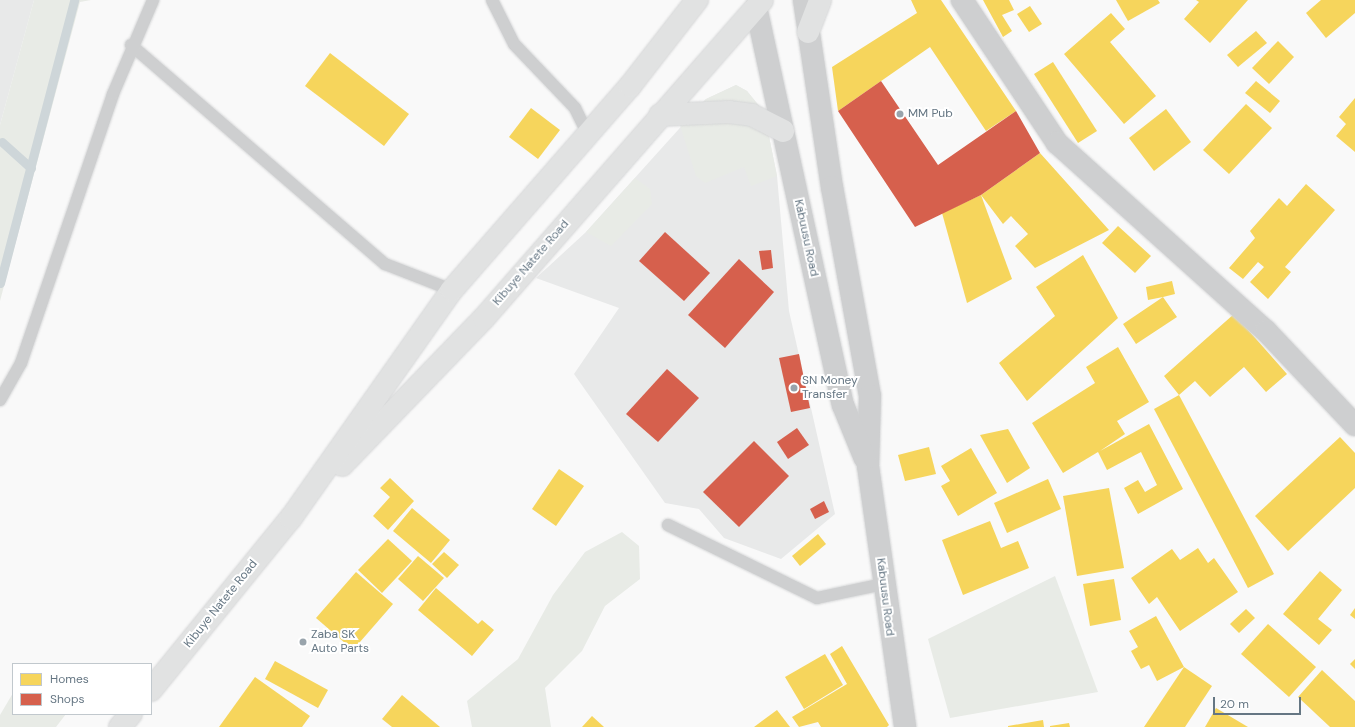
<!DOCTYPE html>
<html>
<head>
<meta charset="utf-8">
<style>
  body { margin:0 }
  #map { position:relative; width:1355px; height:727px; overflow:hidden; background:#f9f9f9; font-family:"DM Sans",sans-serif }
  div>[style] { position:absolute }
  .built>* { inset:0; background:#e8e9e9 }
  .green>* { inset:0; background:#e8ebe6 }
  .homes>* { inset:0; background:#f6d55c }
  .shops>* { inset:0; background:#d6604d }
  .stream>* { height:9px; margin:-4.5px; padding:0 4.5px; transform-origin:4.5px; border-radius:4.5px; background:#ced6d9 }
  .roads { filter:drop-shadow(0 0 1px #d5d6d7) drop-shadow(0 0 1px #d5d6d7) }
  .service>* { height:12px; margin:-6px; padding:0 6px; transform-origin:6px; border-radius:6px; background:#cecfd0 }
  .minor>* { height:22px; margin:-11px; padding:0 11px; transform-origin:11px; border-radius:11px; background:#cecfd0 }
  .tertiary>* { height:22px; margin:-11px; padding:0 11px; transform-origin:11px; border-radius:11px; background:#cecfd0 }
  .primary>* { height:22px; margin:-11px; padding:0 11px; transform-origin:11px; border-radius:11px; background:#e1e2e2 }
  .dots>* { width:11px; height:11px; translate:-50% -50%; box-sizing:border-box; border:2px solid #fff; border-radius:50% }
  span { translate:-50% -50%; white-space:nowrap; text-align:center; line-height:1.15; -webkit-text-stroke:4px #fff; paint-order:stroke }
  .poi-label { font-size:12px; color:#657683 }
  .left { translate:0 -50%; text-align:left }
  .street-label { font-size:12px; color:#657683 }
  .legend { position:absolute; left:12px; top:663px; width:140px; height:52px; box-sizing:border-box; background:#fff; border:1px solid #c1c8cd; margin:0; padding:5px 7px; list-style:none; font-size:12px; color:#657683 }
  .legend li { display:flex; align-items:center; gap:8px; height:20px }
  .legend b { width:20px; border:1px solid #c1c8cd }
  .scale { position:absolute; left:1213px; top:697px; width:88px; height:18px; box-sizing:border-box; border:2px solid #657683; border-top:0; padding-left:5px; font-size:12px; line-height:14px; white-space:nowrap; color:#657683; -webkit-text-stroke:3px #fff; paint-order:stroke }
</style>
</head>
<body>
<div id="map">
  <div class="built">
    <div style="clip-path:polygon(0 0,34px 0,0 125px)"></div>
    <div style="clip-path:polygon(736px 85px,747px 91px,764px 112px,777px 176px,789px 311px,835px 514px,781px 559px,724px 538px,699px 509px,665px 503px,574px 374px,619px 308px,536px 278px,586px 232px,706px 99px)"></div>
  </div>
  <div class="green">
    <div style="clip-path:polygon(34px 0,91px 0,80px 2px,0 301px,0 125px)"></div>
    <div style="clip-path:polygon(736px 85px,747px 91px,764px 112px,777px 176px,751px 186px,744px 167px,705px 183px,696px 176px,680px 125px,706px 99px)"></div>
    <div style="clip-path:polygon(635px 178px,650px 189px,652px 204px,611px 246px,586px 232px)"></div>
    <div style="clip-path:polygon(622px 532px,639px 546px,640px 579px,605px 606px,582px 651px,545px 688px,551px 727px,472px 727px,467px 701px,518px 659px,553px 595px,585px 552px)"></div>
    <div style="clip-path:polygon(1055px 576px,1098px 692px,950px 718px,928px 639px)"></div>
    <div style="clip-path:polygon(13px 693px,13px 714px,66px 714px,56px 727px,0 727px,0 715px)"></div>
  </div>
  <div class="homes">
    <div style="clip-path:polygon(911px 0,941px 0,1016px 111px,986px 131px,930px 47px,838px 111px,832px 67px,917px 13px)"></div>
    <div style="clip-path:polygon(983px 0,1009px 0,1014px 10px,1002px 15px,1012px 31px,1003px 37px)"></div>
    <div style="clip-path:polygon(1116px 0,1158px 0,1160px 3px,1128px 21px)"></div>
    <div style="clip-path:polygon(1196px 0,1248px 0,1210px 43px,1184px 19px,1199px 2px)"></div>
    <div style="clip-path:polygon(1321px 0,1355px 0,1355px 13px,1326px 38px,1306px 13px)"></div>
    <div style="clip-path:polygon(1030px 6px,1042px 24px,1029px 32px,1017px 14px)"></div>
    <div style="clip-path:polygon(1111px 13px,1125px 29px,1110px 42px,1156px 96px,1124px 124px,1064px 54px)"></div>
    <div style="clip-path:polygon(1256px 31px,1267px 43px,1238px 67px,1227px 55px)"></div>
    <div style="clip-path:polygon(1278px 41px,1294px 57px,1269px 84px,1252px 68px)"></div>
    <div style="clip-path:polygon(330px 53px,409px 114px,384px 146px,305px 86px)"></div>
    <div style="clip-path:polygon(1053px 62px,1097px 131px,1078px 143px,1034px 74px)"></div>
    <div style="clip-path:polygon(1256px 81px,1280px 101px,1270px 113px,1245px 93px)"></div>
    <div style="clip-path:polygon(1355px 98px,1355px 152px,1336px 136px,1346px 124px,1339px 117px)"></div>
    <div style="clip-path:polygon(1246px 104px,1272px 128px,1229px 174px,1203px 150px)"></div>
    <div style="clip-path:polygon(531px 108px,560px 130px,538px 159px,509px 137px)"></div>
    <div style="clip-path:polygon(1166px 109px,1191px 142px,1154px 171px,1129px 138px)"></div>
    <div style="clip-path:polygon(1040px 153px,1109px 230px,1035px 268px,1015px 246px,1028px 234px,1011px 216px,1003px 224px,981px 195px)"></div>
    <div style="clip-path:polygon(1306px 184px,1335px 210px,1285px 267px,1291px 272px,1268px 299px,1250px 282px,1264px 267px,1258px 262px,1243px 279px,1229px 268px,1255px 238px,1250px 231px,1279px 198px,1287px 206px)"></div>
    <div style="clip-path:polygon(981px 195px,1012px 279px,967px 303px,942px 213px)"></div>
    <div style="clip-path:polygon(1118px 226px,1151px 256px,1135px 273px,1102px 243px)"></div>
    <div style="clip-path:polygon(1083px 255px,1118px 318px,1027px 401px,999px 363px,1055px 316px,1036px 287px)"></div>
    <div style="clip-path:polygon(1172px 281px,1175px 294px,1163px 297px,1177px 317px,1136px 344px,1123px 324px,1163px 297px,1148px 300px,1146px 287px)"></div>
    <div style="clip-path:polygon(1234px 314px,1287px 374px,1266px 392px,1244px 367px,1210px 397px,1195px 381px,1179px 395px,1164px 376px)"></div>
    <div style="clip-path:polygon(1118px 347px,1149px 402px,1117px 421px,1125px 434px,1100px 451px,1149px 424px,1183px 489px,1138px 514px,1124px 488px,1138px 480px,1145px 492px,1157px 485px,1141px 452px,1107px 470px,1098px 452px,1063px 473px,1032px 423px,1095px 383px,1086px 367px)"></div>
    <div style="clip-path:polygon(1179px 395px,1274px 574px,1248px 588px,1154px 409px)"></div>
    <div style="clip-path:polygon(1008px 429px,1030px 468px,1007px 483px,980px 435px)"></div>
    <div style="clip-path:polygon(1340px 437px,1355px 453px,1355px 488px,1288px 551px,1255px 516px)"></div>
    <div style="clip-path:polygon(929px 447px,936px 474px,905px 481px,898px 455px)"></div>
    <div style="clip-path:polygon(971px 448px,997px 493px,958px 516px,941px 486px,950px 481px,941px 466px)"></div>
    <div style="clip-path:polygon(559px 469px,584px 486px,556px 526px,532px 509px)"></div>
    <div style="clip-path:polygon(390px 478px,414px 501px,388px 530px,373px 516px,390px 497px,380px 488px)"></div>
    <div style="clip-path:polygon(1048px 479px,1061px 509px,1007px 533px,994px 503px)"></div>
    <div style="clip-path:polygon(1109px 488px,1124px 568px,1077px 576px,1063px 496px)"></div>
    <div style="clip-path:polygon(412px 508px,450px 540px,431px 563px,393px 531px)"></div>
    <div style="clip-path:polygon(990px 521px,1001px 548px,1018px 541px,1029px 568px,963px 595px,942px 540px)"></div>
    <div style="clip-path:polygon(818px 534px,826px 544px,800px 566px,792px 556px)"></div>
    <div style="clip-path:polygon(388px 539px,412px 561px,382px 593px,358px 570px)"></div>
    <div style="clip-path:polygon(1198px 548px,1208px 563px,1214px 558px,1238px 592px,1180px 631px,1157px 597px,1149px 604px,1131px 578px,1172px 549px,1180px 560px)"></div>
    <div style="clip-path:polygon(444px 552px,459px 565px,447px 578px,432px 564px)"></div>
    <div style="clip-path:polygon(418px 556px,444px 578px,423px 601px,398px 579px)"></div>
    <div style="clip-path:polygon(1320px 571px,1342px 590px,1318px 619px,1332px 630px,1319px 645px,1283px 614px)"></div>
    <div style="clip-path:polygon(356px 572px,393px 604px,353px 650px,316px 618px)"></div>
    <div style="clip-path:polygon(1114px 579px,1121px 620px,1090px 626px,1083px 584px)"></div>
    <div style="clip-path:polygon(436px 588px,478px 624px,482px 620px,494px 630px,472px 656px,418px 610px)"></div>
    <div style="clip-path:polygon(1355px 608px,1355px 619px,1350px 615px)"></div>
    <div style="clip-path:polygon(1246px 609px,1255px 618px,1239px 633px,1230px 624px)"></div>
    <div style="clip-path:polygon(1156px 616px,1184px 667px,1157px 681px,1149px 665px,1141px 669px,1131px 651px,1138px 647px,1129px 631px)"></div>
    <div style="clip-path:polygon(1268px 624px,1316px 667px,1289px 697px,1241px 654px)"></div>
    <div style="clip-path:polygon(842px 646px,889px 725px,887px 727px,821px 727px,818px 722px,799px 727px,792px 717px,847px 684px,830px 654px)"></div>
    <div style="clip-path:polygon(825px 654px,843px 685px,804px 709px,785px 677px)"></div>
    <div style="clip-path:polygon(1355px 659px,1355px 669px,1350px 664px)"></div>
    <div style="clip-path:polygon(275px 661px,328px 690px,318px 708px,265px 679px)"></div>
    <div style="clip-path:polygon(1184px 667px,1212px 686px,1185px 727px,1144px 727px)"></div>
    <div style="clip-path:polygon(1322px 670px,1355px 701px,1355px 727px,1330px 727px,1298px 697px)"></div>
    <div style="clip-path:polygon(255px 677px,310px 716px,302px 727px,219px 727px)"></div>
    <div style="clip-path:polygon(402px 695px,440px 727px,392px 727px,382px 719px)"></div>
    <div style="clip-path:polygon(1216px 708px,1248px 727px,1205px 727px)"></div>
    <div style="clip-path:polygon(777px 710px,790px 727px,754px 727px)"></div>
    <div style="clip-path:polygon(592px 716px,604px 727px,582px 727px)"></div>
    <div style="clip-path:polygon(1043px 720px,1044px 727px,1008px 727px,1008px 726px)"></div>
    <div style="clip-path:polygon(1069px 723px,1070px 727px,1050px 727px,1050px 726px)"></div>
  </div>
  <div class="shops">
    <div style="clip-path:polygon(881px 81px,938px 165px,1016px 111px,1040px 153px,981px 195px,915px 227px,838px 111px)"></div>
    <div style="clip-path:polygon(665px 232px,710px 273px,684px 301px,639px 261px)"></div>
    <div style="clip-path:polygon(771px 250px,773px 268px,762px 270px,759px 251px)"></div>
    <div style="clip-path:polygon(739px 259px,774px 292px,725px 348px,688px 315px)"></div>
    <div style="clip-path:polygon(799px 354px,810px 408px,791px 412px,779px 358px)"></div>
    <div style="clip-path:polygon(667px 369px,699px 398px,658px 442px,626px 414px)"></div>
    <div style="clip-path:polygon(797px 428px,809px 445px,788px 459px,777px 442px)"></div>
    <div style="clip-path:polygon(754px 441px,789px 476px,739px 527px,703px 492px)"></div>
    <div style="clip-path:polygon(824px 501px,829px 512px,815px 519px,810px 509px)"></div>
  </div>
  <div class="stream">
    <div style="left:2px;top:142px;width:39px;rotate:42deg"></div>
    <div style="left:0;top:283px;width:293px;rotate:-75.3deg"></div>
  </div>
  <div class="roads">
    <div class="service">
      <div style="left:492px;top:0;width:49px;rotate:63.4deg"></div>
      <div style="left:514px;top:44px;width:88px;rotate:46.4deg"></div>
      <div style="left:575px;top:108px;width:28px;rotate:64deg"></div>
      <div style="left:131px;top:45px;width:335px;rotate:40.8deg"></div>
      <div style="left:385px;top:264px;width:72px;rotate:21.2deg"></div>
      <div style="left:0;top:400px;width:43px;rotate:-60.4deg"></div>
      <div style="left:21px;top:363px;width:284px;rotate:-71.1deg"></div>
      <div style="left:113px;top:94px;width:102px;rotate:-66.9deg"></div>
      <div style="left:668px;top:525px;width:166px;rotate:26.1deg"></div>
      <div style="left:817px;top:598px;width:67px;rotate:-12deg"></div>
    </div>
    <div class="minor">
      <div style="left:962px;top:0;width:172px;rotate:56.4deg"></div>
      <div style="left:1057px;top:143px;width:281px;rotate:42deg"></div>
      <div style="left:1266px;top:331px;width:129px;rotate:46.6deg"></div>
    </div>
    <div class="tertiary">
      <div style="left:804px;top:0;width:189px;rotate:81.5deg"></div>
      <div style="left:832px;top:187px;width:212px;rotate:79.7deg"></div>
      <div style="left:870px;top:396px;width:70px;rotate:91.6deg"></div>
      <div style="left:868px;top:466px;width:264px;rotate:81.9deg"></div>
      <div style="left:756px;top:7px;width:407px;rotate:77.7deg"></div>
      <div style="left:843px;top:405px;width:58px;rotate:67.8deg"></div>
    </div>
    <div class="primary">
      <div style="left:808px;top:32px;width:34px;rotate:-69deg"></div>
      <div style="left:660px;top:115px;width:69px;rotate:-2.5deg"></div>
      <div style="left:729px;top:112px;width:23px;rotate:7deg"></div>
      <div style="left:752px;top:115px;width:35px;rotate:27deg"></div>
      <div style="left:342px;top:465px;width:204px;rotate:-46deg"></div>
      <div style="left:484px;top:318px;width:422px;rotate:-48.8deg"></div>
      <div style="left:151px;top:690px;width:222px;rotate:-50.9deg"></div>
      <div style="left:291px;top:518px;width:279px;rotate:-54.8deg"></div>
      <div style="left:452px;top:290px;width:271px;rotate:-48.9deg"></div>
      <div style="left:630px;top:86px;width:109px;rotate:-52.1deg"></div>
      <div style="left:120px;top:727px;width:17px;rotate:-50deg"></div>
    </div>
  </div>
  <div class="dots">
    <div style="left:900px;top:114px;background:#99a4ac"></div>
    <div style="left:794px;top:388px;background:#99a4ac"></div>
    <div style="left:303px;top:642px;background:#99a4ac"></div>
  </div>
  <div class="poi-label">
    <span class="left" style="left:908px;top:114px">MM Pub</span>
    <span class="left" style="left:802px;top:388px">SN Money<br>Transfer</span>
    <span class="left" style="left:311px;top:642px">Zaba SK<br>Auto Parts</span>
  </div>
  <div class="street-label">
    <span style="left:806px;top:238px;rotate:78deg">Kabuusu Road</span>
    <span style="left:531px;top:263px;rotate:-49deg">Kibuye Natete Road</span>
    <span style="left:885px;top:597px;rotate:83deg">Kabuusu Road</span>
    <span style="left:221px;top:604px;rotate:-51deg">Kibuye Natete Road</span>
  </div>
  <ul class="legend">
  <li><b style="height:11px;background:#f6d55c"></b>Homes</li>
  <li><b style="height:11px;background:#d6604d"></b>Shops</li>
  </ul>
  <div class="scale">20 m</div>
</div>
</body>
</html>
